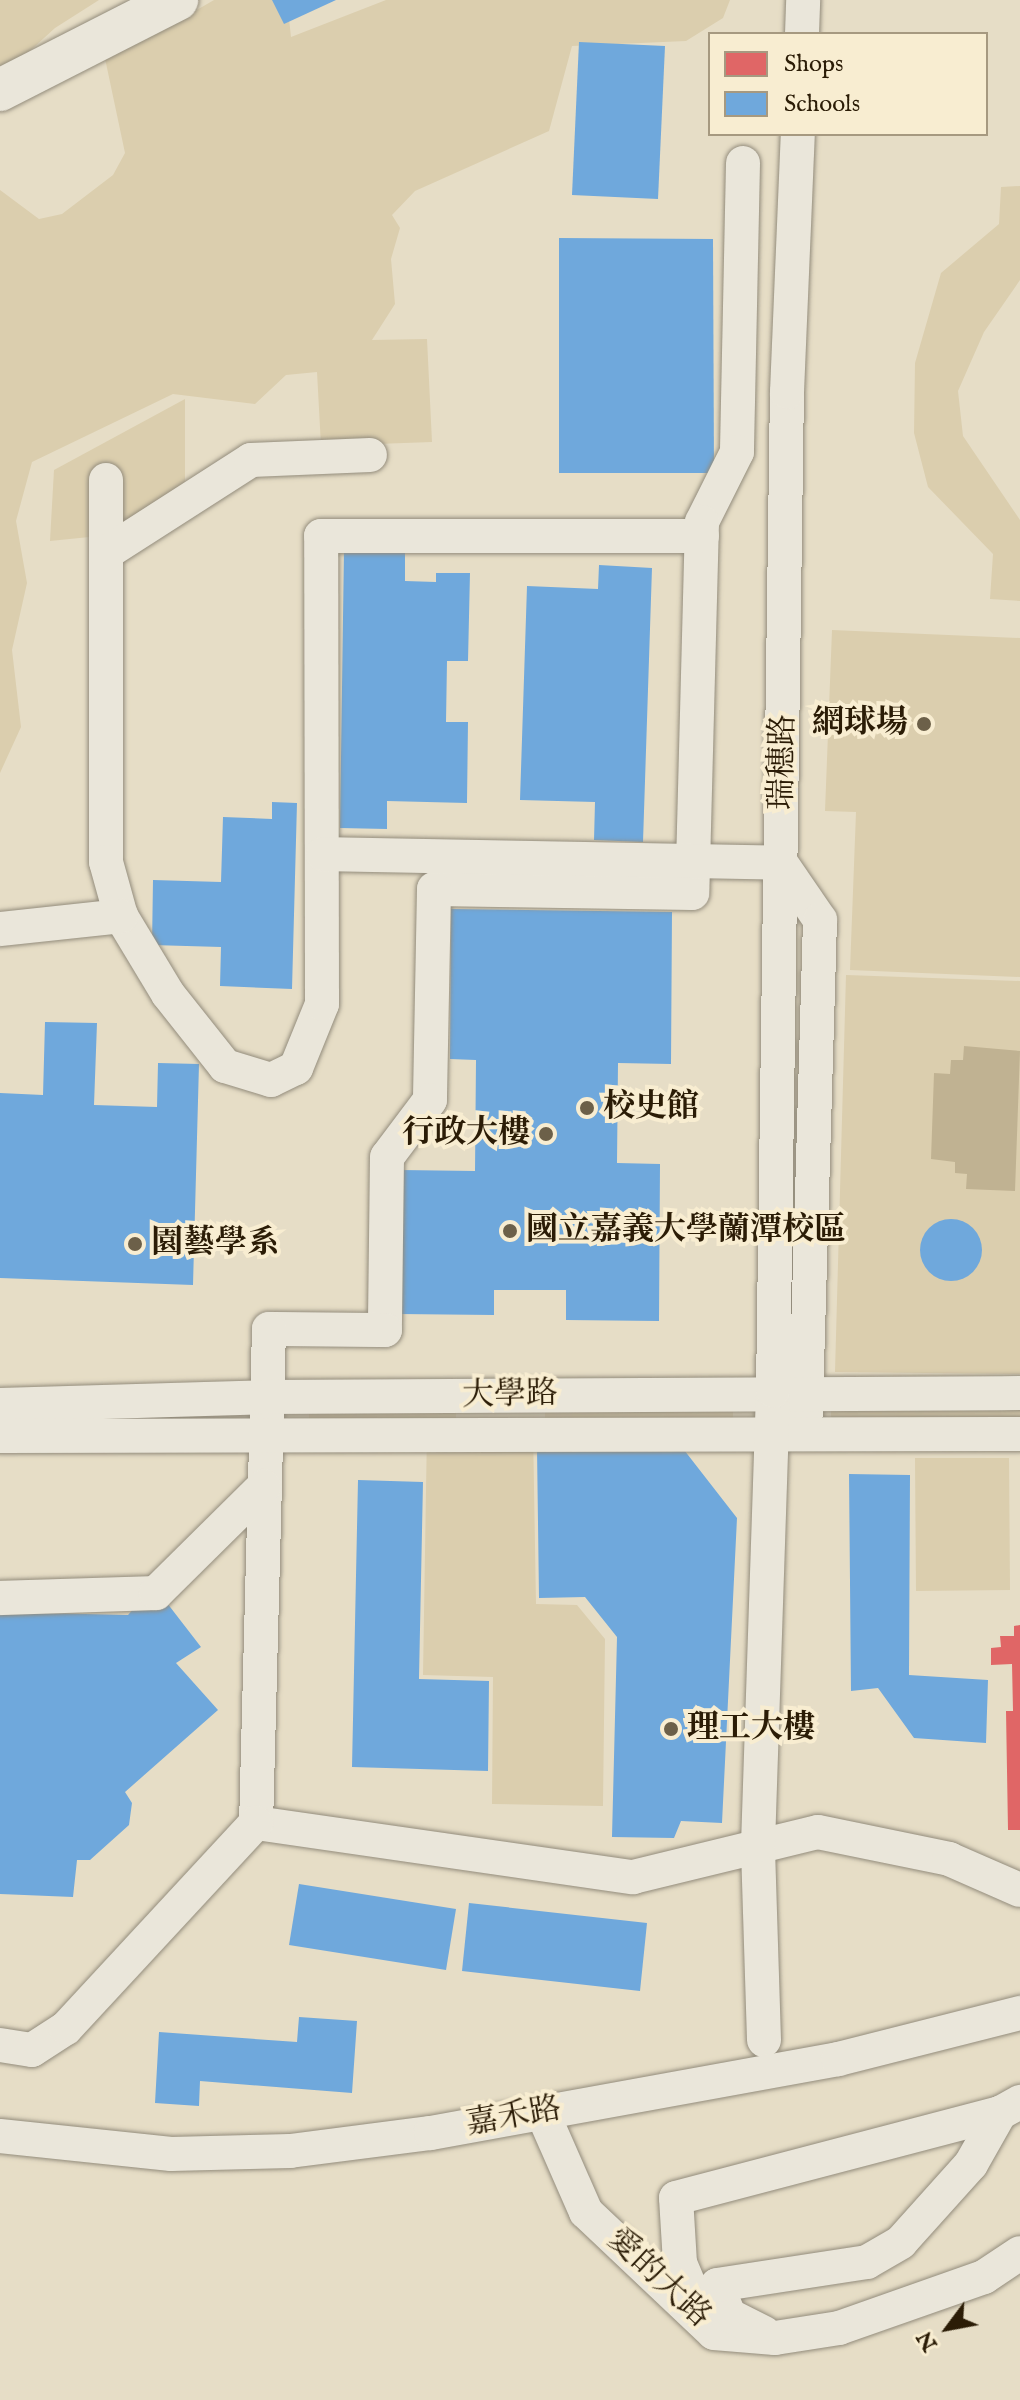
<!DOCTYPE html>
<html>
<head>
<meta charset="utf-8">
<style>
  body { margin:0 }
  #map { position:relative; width:1020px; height:2400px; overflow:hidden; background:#e6ddc6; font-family:"IM FELL English","Noto Serif TC",serif }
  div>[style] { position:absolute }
  .green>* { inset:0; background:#dbceae }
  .water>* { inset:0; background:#c0b292 }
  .shops>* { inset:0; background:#e06666 }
  .schools>* { inset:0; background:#6fa8dc }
  .round { border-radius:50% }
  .roads { filter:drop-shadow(0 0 2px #938c7c) drop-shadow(0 0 2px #938c7c) }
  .minor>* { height:34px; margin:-17px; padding:0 17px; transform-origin:17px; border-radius:17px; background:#eae6da }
  .tertiary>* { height:42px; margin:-21px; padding:0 21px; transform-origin:21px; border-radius:21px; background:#eae6da }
  .dots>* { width:22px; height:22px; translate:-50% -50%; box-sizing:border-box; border:4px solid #f8edd1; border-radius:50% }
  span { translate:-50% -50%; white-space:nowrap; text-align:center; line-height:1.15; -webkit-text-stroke:8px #f8edd1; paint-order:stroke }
  .poi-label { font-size:32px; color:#2b1c06; font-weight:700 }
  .right { translate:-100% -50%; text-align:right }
  .left { translate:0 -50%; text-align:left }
  .street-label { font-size:32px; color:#2b1c06 }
  .legend { position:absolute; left:708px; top:32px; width:280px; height:104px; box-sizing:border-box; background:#f8edd1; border:2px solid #a69980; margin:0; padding:10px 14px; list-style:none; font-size:24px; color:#2b1c06 }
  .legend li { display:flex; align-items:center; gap:16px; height:40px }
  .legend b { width:40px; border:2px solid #a69980 }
  .north { position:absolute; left:908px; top:2288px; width:80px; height:80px; -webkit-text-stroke:6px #f8edd1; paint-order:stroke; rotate:238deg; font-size:22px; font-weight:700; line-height:32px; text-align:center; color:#2b1c06 }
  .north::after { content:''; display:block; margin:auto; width:28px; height:36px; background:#2b1c06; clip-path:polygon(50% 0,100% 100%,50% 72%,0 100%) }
</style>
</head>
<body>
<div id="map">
  <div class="green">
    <div style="clip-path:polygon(0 0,99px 0,55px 28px,0 78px)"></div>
    <div style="clip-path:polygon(214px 0,287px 0,291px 37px,386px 0,730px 0,723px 18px,686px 41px,572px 46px,549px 131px,415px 191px,392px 215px,400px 228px,391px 259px,395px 304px,372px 340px,427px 339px,432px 442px,321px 446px,317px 372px,286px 375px,255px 404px,173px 394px,32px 462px,16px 521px,27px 583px,12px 650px,21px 727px,0 773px,0 190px,39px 219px,62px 214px,113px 175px,125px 153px,103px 49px,145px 40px)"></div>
    <div style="clip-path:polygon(1020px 186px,1020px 280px,984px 332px,958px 391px,963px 436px,1020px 520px,1020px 601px,990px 599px,993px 554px,928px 487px,914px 433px,915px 363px,941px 273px,999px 224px,1001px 187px)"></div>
    <div style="clip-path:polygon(185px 399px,185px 490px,119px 534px,50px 541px,54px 470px)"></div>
    <div style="clip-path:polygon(832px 630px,1020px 638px,1020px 977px,850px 970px,856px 812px,825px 811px)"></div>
    <div style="clip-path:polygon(846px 975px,1020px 981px,1020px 1374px,835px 1372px)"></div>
    <div style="clip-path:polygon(831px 1408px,1020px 1408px,1020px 1419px,831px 1420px)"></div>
    <div style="clip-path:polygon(545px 1409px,733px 1410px,733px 1420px,545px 1420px)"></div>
    <div style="clip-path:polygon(309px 1410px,456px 1410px,456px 1421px,309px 1421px)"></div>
    <div style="clip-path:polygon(533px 1429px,536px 1604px,577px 1605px,605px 1639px,603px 1806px,492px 1804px,493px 1677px,423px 1675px,427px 1430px)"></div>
    <div style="clip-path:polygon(915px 1458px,1009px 1458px,1010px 1590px,916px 1591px)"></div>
  </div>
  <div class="water">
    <div style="clip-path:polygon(964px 1046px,1020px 1051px,1015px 1191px,966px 1189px,967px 1174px,955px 1173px,955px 1162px,931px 1159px,934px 1073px,950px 1074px,951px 1060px,963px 1060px)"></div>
  </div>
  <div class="shops">
    <div style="clip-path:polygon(1020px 1625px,1020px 1830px,1008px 1830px,1006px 1711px,1013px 1711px,1012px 1664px,991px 1665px,991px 1648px,1001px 1647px,1000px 1636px,1014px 1636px,1014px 1626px)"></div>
  </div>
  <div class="schools">
    <div style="clip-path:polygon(272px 0,336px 0,284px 24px)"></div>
    <div style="clip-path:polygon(579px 42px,665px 46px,658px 199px,572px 195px)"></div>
    <div style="clip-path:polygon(559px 238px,713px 239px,714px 473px,559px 473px)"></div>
    <div style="clip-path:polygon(344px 548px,405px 549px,405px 581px,436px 582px,436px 573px,470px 573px,468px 661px,447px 661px,446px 722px,468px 722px,467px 803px,387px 801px,387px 829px,340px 828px)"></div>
    <div style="clip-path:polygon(599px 565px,652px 568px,643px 842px,594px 840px,595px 802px,520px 800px,527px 586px,598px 589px)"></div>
    <div style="clip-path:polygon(272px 802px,297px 803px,292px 989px,220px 986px,221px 947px,152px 945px,153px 880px,221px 882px,223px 817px,272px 819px)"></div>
    <div style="clip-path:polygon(451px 909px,672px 912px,671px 1064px,618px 1063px,617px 1163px,660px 1164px,659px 1321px,566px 1320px,566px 1290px,494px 1290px,494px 1315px,399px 1314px,400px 1170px,475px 1171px,476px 1060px,450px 1059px)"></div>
    <div style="clip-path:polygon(45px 1022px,97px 1023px,94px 1105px,157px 1107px,158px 1063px,199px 1064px,193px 1285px,0 1278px,0 1093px,43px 1095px)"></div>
    <div class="round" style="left:920px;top:1219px;width:62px;height:62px"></div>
    <div style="clip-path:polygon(681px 1446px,737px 1518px,722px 1823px,681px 1821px,674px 1838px,612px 1837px,617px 1637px,585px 1597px,539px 1598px,537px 1448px)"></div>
    <div style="clip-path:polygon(849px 1474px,910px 1475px,909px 1675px,988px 1680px,986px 1743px,914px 1738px,878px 1688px,851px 1691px)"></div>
    <div style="clip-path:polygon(358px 1480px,423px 1482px,419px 1679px,489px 1681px,488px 1771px,352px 1767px)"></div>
    <div style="clip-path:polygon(167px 1603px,201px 1647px,176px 1663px,218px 1710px,125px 1792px,132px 1803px,129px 1825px,90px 1860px,77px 1860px,73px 1897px,0 1894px,0 1612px,128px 1615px,135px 1607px)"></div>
    <div style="clip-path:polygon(299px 1884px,456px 1909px,446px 1970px,289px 1945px)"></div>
    <div style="clip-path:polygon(469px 1903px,647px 1923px,640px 1991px,462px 1971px)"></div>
    <div style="clip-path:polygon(299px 2017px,357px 2021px,352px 2093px,200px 2081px,199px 2106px,155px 2103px,159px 2032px,297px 2042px)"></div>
  </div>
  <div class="roads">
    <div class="minor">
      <div style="left:802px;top:34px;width:34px;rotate:-88deg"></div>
      <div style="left:743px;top:163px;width:289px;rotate:91.2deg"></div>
      <div style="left:737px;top:452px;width:78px;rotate:116.6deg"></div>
      <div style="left:702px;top:522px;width:371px;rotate:91.5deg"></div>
      <div style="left:692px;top:893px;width:258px;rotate:-179.1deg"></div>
      <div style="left:434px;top:889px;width:211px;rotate:91.1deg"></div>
      <div style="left:430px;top:1100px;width:71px;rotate:127deg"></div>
      <div style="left:387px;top:1157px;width:173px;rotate:90.7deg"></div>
      <div style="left:385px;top:1330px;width:116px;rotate:-179.5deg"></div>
      <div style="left:269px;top:1329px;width:494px;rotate:91.5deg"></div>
      <div style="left:256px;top:1823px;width:381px;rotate:8.2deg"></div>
      <div style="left:633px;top:1877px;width:190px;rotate:-13.7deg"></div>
      <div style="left:818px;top:1832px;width:134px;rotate:11.6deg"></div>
      <div style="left:949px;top:1859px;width:77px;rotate:23.6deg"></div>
      <div style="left:106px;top:480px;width:382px;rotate:90deg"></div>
      <div style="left:106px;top:862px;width:56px;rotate:74.5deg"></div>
      <div style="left:121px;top:916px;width:91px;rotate:58.9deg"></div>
      <div style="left:168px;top:994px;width:92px;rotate:51.6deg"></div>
      <div style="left:225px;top:1066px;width:48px;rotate:16.9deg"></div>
      <div style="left:271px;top:1080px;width:28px;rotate:-26deg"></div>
      <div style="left:296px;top:1068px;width:69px;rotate:-67.9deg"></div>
      <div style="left:322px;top:1004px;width:468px;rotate:-90.1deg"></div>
      <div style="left:321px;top:536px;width:381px"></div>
      <div style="left:106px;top:553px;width:172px;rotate:-32.7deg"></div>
      <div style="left:251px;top:460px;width:119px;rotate:-2.4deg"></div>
      <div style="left:323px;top:854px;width:458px;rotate:1.1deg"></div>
      <div style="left:781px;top:863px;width:69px;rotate:55.6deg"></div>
      <div style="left:820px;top:920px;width:514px;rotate:91.67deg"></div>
      <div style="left:0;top:929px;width:122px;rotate:-6.1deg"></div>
      <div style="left:0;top:1405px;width:265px;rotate:-1.7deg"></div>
      <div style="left:265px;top:1397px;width:755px;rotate:-0.3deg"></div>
      <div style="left:0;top:1436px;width:1020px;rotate:-0.11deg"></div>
      <div style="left:0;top:1598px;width:156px;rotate:-1.8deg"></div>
      <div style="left:156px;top:1593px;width:152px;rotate:-44.7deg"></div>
      <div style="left:764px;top:2040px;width:195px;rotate:-91.8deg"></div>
      <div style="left:758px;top:1845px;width:454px;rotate:-88.1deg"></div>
      <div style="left:773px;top:1391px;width:999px;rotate:-89.2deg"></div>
      <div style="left:787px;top:392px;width:258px;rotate:-87.6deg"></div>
      <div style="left:0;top:2045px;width:32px;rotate:9deg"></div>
      <div style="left:32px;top:2050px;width:40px;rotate:-32.9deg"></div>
      <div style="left:66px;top:2028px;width:280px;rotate:-47.2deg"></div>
      <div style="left:543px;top:2114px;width:107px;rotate:66.3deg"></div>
      <div style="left:586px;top:2212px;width:176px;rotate:43.4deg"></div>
      <div style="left:714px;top:2333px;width:61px;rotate:4.7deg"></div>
      <div style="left:775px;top:2338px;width:65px;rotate:-8.9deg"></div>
      <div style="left:839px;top:2328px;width:154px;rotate:-19.4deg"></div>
      <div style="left:984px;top:2277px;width:43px;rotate:-33.7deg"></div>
      <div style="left:0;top:2136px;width:172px;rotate:6deg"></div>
      <div style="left:171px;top:2154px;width:119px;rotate:-1.4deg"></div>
      <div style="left:290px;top:2151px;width:142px;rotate:-7.3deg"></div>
      <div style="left:431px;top:2133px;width:414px;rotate:-10.3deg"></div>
      <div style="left:838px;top:2059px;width:188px;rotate:-14.2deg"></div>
      <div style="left:700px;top:2311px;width:52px;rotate:-112.6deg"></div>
      <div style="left:680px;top:2263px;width:65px;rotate:-93.5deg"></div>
      <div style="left:676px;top:2198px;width:335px;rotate:-14.7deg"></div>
      <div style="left:1000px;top:2113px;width:23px;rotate:-29deg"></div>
      <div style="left:764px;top:2333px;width:39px;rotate:-153deg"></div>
      <div style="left:729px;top:2315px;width:32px;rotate:-112deg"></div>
      <div style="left:717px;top:2285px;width:152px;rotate:-8.7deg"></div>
      <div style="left:867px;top:2262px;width:39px;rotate:-30deg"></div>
      <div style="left:901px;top:2242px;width:105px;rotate:-48.1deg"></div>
      <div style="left:971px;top:2164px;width:59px;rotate:-60.4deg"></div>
    </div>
    <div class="tertiary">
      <div style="left:0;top:90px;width:199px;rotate:-27deg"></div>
    </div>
  </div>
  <div class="dots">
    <div style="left:924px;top:724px;background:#6c6049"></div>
    <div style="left:587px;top:1108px;background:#6c6049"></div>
    <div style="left:546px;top:1134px;background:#6c6049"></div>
    <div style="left:510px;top:1231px;background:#6c6049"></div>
    <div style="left:135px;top:1244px;background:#6c6049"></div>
    <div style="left:671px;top:1729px;background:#6c6049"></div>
  </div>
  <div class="poi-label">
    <span class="right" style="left:908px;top:724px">網球場</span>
    <span class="left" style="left:603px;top:1108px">校史館</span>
    <span class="right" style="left:530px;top:1134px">行政大樓</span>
    <span class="left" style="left:526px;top:1231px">國立嘉義大學蘭潭校區</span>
    <span class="left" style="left:151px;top:1244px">園藝學系</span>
    <span class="left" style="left:687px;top:1729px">理工大樓</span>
  </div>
  <div class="street-label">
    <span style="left:784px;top:762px;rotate:-89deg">瑞穗路</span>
    <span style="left:510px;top:1396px;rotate:-1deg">大學路</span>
    <span style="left:514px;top:2118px;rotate:-10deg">嘉禾路</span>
    <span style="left:658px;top:2279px;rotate:43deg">愛的大路</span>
  </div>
  <ul class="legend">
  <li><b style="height:22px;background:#e06666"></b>Shops</li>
  <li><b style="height:22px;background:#6fa8dc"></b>Schools</li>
  </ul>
  <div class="north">N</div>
</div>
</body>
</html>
